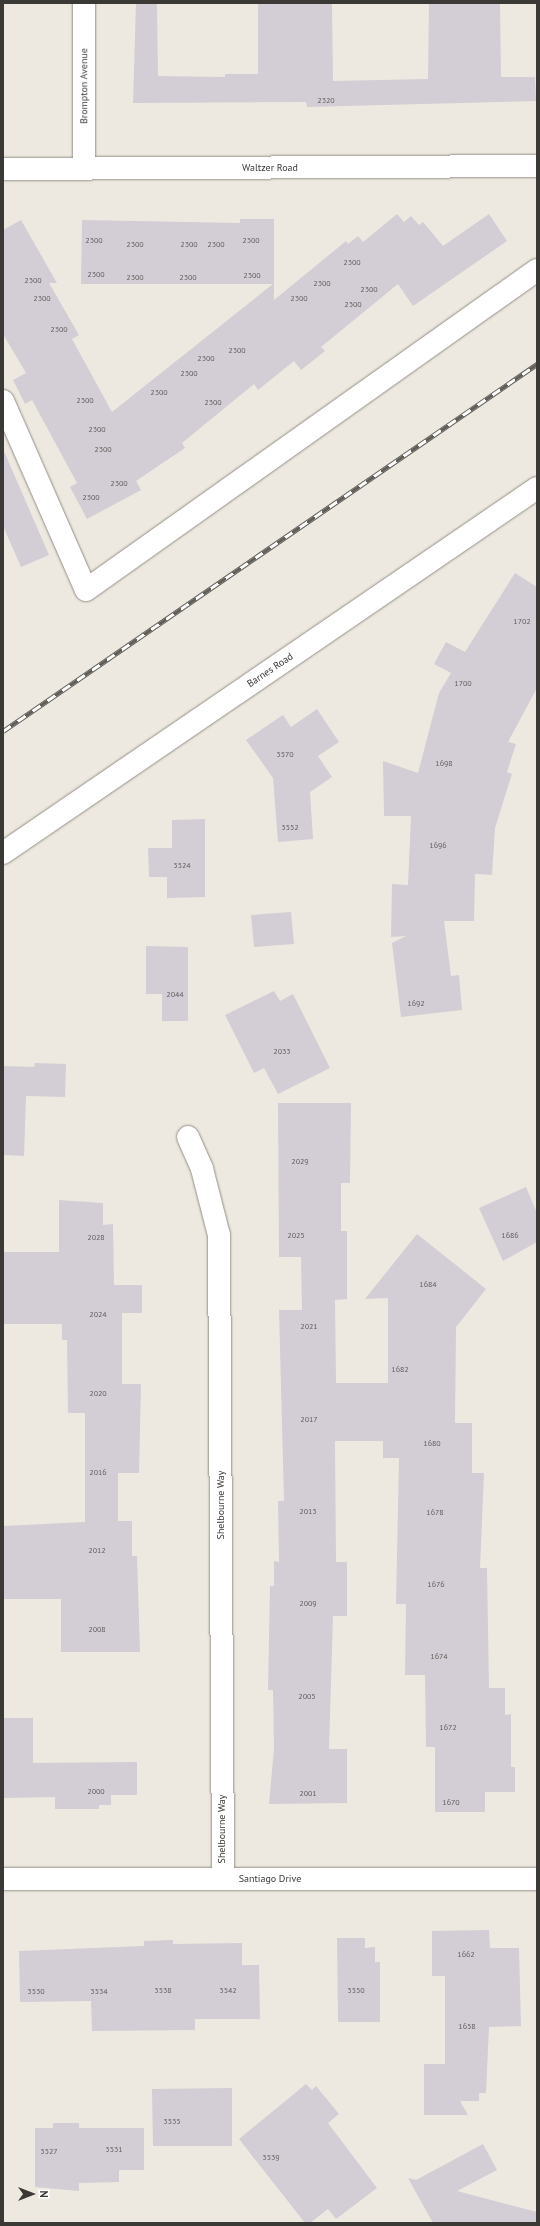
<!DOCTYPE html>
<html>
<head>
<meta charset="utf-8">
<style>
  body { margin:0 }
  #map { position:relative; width:540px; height:2226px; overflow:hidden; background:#eee9e0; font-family:"PT Sans",sans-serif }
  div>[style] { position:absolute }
  .building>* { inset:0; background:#d3cdd5 }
  .roads { filter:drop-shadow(0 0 1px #948f87) drop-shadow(0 0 1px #948f87) }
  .street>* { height:22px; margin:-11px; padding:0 11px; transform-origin:11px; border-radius:11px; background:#fff }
  .secondary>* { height:22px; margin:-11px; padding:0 11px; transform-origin:11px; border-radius:11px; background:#fff }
  .rail>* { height:4.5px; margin-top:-2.25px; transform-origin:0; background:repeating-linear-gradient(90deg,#fff 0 9px,#605e59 0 18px); box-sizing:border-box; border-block:1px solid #605e59 }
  span { translate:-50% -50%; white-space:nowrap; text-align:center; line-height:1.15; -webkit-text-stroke:3px #fff; paint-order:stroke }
  .number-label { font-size:8px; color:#615e5d }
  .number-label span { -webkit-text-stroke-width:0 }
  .street-label { font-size:10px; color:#3b3935 }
  .frame { position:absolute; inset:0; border:4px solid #3b3935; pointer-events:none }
  .north { position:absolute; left:12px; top:2174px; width:40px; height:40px; -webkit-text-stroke:3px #fff; paint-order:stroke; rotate:90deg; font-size:11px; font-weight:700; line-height:16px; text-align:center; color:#3b3935 }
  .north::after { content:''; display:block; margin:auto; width:14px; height:18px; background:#3b3935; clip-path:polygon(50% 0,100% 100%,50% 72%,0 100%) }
</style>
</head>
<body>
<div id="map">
  <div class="building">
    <div style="clip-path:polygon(136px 3px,157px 3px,158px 76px,225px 77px,225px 74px,258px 74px,258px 3px,332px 3px,333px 81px,428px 79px,429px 3px,500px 3px,501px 77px,535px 77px,536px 101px,307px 107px,306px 102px,133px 103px)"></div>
    <div style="clip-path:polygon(397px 214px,404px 222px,411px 216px,419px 225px,423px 222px,443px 246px,489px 214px,507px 241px,413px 306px,398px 284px,321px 347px,325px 351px,301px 370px,294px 361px,258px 390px,254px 384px,182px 443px,185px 448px,136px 481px,141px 490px,87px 519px,70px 487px,77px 483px,32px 400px,25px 404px,13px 380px,26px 373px,3px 334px,3px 230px,21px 220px,57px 283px,49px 283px,79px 335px,72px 339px,112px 412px,273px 284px,81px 284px,82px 220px,240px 223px,240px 219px,274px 219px,274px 300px,346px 241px,348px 244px,358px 236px,363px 242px)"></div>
    <div style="clip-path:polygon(3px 449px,49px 555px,21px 567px,3px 526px)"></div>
    <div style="clip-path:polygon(515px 573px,537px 587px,537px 688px,508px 742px,516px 744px,507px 772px,512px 774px,495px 828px,492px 875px,475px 874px,474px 921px,444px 921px,451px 976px,459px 975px,462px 1010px,401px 1017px,392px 943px,406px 936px,391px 937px,392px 884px,408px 885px,411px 816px,384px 816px,383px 761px,418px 773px,439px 693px,451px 673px,434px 664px,446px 642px,465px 652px)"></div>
    <div style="clip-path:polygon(317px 709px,339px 742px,318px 756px,332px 777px,310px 792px,313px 839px,278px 842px,273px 778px,246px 740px,283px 715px,291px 727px)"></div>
    <div style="clip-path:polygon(205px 819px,205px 897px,167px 898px,167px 877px,149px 877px,148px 848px,172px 848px,172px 820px)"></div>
    <div style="clip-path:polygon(291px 912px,294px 944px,254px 947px,251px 915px)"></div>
    <div style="clip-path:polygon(146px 946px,188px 947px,188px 1021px,162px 1021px,162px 994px,146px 994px)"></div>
    <div style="clip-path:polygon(274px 991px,280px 1001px,293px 994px,330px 1068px,278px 1094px,264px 1068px,254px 1073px,225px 1015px)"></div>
    <div style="clip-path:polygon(35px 1063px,66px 1064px,65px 1097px,26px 1096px,24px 1156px,3px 1155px,3px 1066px,34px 1067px)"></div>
    <div style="clip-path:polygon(278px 1103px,351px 1103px,350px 1183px,341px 1183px,341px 1231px,347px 1231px,347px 1299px,335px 1300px,336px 1383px,388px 1383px,388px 1298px,365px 1299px,417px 1234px,486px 1289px,456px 1327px,455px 1423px,472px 1423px,472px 1473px,484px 1473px,480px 1568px,487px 1568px,489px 1688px,505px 1688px,505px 1715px,511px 1714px,511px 1767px,515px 1767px,515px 1792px,485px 1792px,485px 1812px,435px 1812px,435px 1747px,426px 1747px,425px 1675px,405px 1675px,406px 1604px,396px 1604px,399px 1458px,383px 1458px,383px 1441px,335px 1441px,336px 1562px,347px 1562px,347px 1616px,333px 1616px,329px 1749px,347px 1749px,347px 1803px,269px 1804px,274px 1749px,273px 1690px,268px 1690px,270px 1586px,274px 1586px,274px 1561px,279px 1562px,278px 1501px,284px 1501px,279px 1310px,302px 1310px,301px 1257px,279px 1257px)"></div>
    <div style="clip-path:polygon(526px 1187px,537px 1213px,537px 1242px,503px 1261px,479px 1208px)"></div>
    <div style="clip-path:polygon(59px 1200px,103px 1203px,103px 1225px,113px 1224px,114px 1285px,142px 1285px,142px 1313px,122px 1313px,122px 1384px,141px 1384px,139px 1473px,118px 1473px,118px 1521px,132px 1521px,132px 1556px,137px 1556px,140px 1652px,61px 1652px,61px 1599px,3px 1599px,3px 1526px,85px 1522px,85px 1413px,68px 1413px,67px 1340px,62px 1340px,62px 1324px,3px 1324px,3px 1252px,59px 1252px)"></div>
    <div style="clip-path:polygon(3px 1718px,33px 1718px,33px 1763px,137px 1762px,137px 1795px,111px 1795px,111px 1805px,99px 1805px,99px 1809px,55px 1809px,55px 1797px,3px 1798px)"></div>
    <div style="clip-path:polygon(489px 1930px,490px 1948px,519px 1948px,521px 2026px,489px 2027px,486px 2093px,479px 2093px,479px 2101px,460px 2101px,468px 2115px,424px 2115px,424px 2064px,445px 2064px,445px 1976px,432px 1976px,432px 1931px)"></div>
    <div style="clip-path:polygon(337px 1938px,365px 1938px,365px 1948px,375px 1947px,375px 1962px,380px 1962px,380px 2022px,338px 2022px)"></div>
    <div style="clip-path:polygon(173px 1940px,173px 1944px,242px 1943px,242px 1965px,259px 1965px,260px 2019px,195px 2019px,195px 2030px,92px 2031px,91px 2001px,20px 2002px,19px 1951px,144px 1946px,144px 1941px)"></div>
    <div style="clip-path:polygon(306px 2084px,312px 2090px,316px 2086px,339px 2114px,328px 2123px,377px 2188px,336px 2219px,328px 2209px,310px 2223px,305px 2223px,239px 2139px)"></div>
    <div style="clip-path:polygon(232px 2088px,232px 2146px,153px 2146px,152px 2089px)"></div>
    <div style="clip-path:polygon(53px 2123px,79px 2123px,79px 2128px,144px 2128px,144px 2170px,119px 2170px,119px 2182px,79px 2183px,79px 2191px,35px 2187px,35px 2128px,53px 2128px)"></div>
    <div style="clip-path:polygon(483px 2144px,497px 2170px,457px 2191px,537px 2212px,537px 2223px,433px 2223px,408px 2178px,416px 2180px)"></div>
  </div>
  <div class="roads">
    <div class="street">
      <div style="left:84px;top:169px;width:166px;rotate:-90deg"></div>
      <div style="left:3px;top:401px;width:206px;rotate:66.3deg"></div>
      <div style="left:86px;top:590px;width:553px;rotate:-35.36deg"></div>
      <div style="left:3px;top:853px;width:647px;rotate:-34.35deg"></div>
      <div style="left:188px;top:1137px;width:35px;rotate:66deg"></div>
      <div style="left:202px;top:1169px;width:68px;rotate:75.6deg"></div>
      <div style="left:219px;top:1235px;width:644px;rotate:89.64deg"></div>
      <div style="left:3px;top:1879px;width:534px"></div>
    </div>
    <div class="secondary">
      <div style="left:3px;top:169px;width:534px;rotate:-0.32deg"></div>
    </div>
  </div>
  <div class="rail">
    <div style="left:3px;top:731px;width:648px;rotate:-34.5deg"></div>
  </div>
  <div class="number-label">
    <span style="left:326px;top:101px">2320</span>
    <span style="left:94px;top:241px">2300</span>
    <span style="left:251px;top:241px">2300</span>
    <span style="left:135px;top:245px">2300</span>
    <span style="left:189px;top:245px">2300</span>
    <span style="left:216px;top:245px">2300</span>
    <span style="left:352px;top:263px">2300</span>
    <span style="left:96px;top:275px">2300</span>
    <span style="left:252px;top:276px">2300</span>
    <span style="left:135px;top:278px">2300</span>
    <span style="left:188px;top:278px">2300</span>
    <span style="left:33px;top:281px">2300</span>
    <span style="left:322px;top:284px">2300</span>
    <span style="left:369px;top:290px">2300</span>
    <span style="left:42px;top:299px">2300</span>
    <span style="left:299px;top:299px">2300</span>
    <span style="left:353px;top:305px">2300</span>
    <span style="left:59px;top:330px">2300</span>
    <span style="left:237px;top:351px">2300</span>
    <span style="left:206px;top:359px">2300</span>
    <span style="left:189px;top:374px">2300</span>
    <span style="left:159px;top:393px">2300</span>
    <span style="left:85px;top:401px">2300</span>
    <span style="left:213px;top:403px">2300</span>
    <span style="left:97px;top:430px">2300</span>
    <span style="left:103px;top:450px">2300</span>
    <span style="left:119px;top:484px">2300</span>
    <span style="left:91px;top:498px">2300</span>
    <span style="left:522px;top:622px">1702</span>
    <span style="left:463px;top:684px">1700</span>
    <span style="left:285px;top:755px">3570</span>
    <span style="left:444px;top:764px">1698</span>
    <span style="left:290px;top:828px">3552</span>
    <span style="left:438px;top:846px">1696</span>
    <span style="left:182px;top:866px">3524</span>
    <span style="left:175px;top:995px">2044</span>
    <span style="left:416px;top:1004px">1692</span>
    <span style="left:282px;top:1052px">2033</span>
    <span style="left:300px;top:1162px">2029</span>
    <span style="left:296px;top:1236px">2025</span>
    <span style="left:510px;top:1236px">1686</span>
    <span style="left:96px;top:1238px">2028</span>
    <span style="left:428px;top:1285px">1684</span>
    <span style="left:98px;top:1315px">2024</span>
    <span style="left:309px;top:1327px">2021</span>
    <span style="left:400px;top:1370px">1682</span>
    <span style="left:98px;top:1394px">2020</span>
    <span style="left:309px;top:1420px">2017</span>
    <span style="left:432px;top:1444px">1680</span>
    <span style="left:98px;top:1473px">2016</span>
    <span style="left:308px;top:1512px">2013</span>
    <span style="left:435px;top:1513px">1678</span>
    <span style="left:97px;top:1551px">2012</span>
    <span style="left:436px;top:1585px">1676</span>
    <span style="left:308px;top:1604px">2009</span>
    <span style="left:97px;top:1630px">2008</span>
    <span style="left:439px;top:1657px">1674</span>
    <span style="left:307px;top:1697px">2005</span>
    <span style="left:448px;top:1728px">1672</span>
    <span style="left:96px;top:1792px">2000</span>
    <span style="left:308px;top:1794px">2001</span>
    <span style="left:451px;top:1803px">1670</span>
    <span style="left:466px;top:1955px">1662</span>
    <span style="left:163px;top:1991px">3538</span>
    <span style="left:228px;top:1991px">3542</span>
    <span style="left:356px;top:1991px">3550</span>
    <span style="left:36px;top:1992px">3530</span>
    <span style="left:99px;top:1992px">3534</span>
    <span style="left:467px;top:2027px">1658</span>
    <span style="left:172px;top:2122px">3535</span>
    <span style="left:114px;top:2150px">3531</span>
    <span style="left:49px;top:2152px">3527</span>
    <span style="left:271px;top:2158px">3539</span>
  </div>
  <div class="street-label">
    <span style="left:84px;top:86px;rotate:-90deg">Brompton Avenue</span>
    <span style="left:270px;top:168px">Waltzer Road</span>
    <span style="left:270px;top:670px;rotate:-34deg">Barnes Road</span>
    <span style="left:221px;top:1505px;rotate:-90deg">Shelbourne Way</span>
    <span style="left:222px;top:1829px;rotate:-90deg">Shelbourne Way</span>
    <span style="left:270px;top:1879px">Santiago Drive</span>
  </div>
  <div class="frame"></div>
  <div class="north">N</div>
</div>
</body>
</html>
